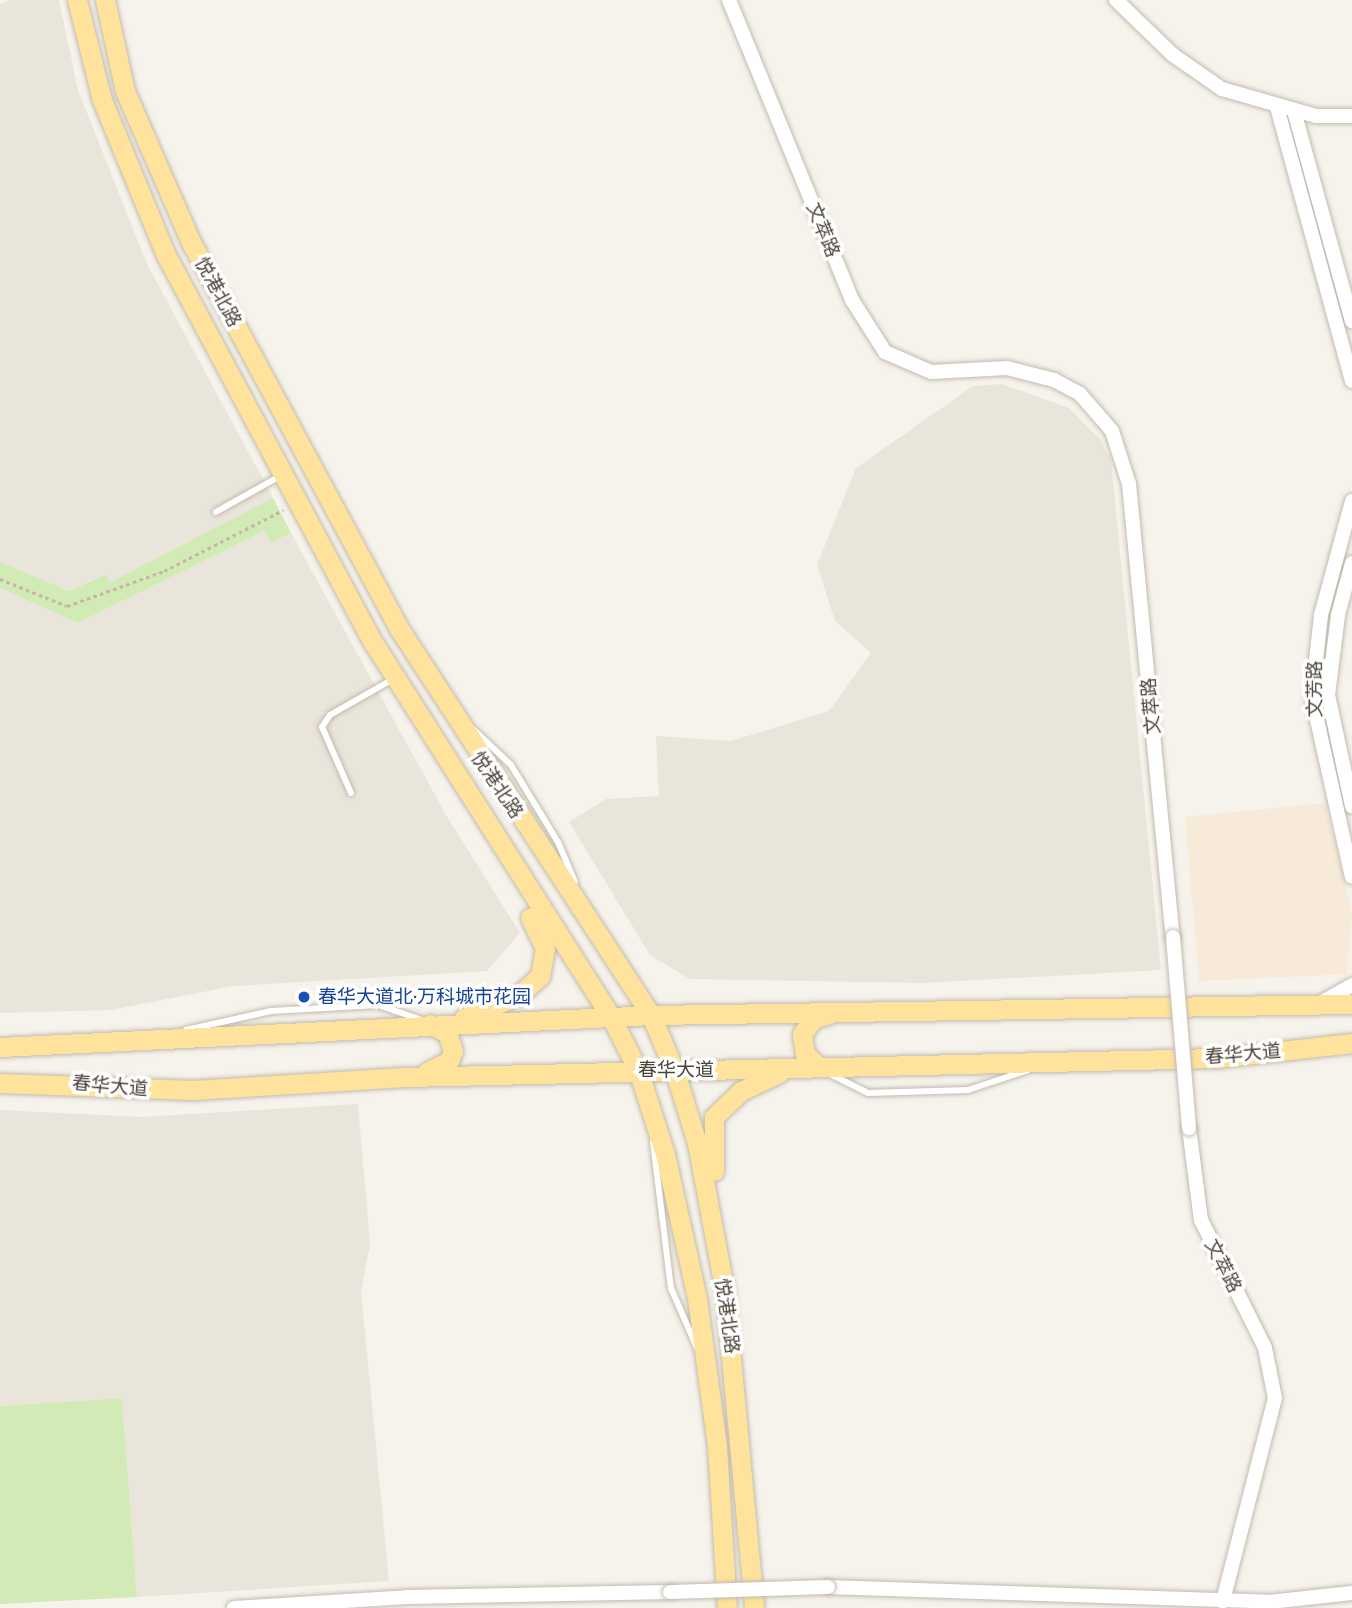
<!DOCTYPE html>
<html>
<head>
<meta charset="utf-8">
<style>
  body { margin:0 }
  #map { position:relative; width:1352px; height:1608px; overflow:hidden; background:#f6f3ec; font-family:"Fira Sans Condensed","Noto Sans SC",sans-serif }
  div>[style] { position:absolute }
  .residential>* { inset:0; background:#eae5da }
  .commercial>* { inset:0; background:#f7ead8 }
  .green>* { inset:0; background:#d2eab5 }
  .path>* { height:2.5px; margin-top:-1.25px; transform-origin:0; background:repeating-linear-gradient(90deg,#c4b79f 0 3.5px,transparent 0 7px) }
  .roads { filter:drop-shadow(0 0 2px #c2bbae) drop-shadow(0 0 2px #c2bbae) }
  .service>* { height:6px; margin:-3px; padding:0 3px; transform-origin:3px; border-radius:3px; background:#fff }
  .tertiary>* { height:14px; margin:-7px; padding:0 7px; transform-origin:7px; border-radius:7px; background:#fff }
  .primary>* { height:19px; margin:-9.5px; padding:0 9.5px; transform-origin:9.5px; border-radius:9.5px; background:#ffe39c }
  .bridges { filter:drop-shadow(0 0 2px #c2bbae) drop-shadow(0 0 2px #c2bbae) }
  .tertiary-bridge>* { height:14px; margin:-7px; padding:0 7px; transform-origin:7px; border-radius:7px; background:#fff }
  .dots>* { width:19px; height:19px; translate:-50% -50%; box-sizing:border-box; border:4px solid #fff; border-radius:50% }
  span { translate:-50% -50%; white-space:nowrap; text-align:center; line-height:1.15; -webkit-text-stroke:7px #fff; paint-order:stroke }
  .street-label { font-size:19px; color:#4b4439 }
  .transit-label { font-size:19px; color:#164399 }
  .left { translate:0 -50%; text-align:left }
</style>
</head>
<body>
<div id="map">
  <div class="residential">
    <div style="clip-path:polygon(10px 0,59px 0,78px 90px,147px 264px,273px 498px,110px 582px,105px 574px,69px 591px,0 562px,0 4px)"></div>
    <div style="clip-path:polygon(1002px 384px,1069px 408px,1100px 439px,1111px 461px,1161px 970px,924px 983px,690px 979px,650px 955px,569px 822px,606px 799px,659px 796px,656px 736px,731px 741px,829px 711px,871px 653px,835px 621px,817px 565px,856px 468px,973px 386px)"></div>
    <div style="clip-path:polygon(264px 531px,271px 543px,291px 533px,446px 815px,520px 933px,487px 971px,233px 986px,111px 1010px,0 1013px,0 588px,78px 623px)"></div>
    <div style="clip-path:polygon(358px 1104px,370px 1245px,361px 1291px,389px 1581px,137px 1597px,122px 1398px,0 1406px,0 1110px,141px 1117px)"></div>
  </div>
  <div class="commercial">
    <div style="clip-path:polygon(1325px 803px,1352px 913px,1347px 974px,1199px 981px,1185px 817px)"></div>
  </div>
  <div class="green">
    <div style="clip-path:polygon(273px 498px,291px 533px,271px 543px,264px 531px,78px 623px,0 588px,0 562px,69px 591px,106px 574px,110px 582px)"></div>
    <div style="clip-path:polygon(122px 1398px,137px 1597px,0 1604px,0 1406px)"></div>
  </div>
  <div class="path">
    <div style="left:0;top:579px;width:72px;rotate:21.9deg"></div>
    <div style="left:67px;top:606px;width:103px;rotate:-19.8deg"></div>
    <div style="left:164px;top:571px;width:134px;rotate:-27.1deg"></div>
  </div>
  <div class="roads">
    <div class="service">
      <div style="left:216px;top:512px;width:76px;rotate:-29.3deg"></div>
      <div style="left:474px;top:730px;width:51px;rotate:43.4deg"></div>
      <div style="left:511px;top:765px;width:90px;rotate:58.6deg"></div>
      <div style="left:558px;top:842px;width:43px;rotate:67deg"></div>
      <div style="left:351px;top:793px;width:72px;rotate:-113.7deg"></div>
      <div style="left:322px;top:727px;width:14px;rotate:-56deg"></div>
      <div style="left:330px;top:715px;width:73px;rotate:-29.7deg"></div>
      <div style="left:186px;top:1030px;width:87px;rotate:-12.6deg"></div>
      <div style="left:271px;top:1011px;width:107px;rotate:-3.2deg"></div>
      <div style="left:378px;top:1005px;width:46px;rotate:18.8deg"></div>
      <div style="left:830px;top:1074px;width:42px;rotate:26.6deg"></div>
      <div style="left:868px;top:1093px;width:100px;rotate:-1.7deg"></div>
      <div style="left:968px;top:1090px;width:63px;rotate:-18.4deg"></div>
      <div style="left:653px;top:1142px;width:147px;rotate:83deg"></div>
      <div style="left:671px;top:1288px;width:65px;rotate:66.6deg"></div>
    </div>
    <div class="tertiary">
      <div style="left:729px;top:0;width:324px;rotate:67.7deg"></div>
      <div style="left:852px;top:300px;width:62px;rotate:57.6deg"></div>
      <div style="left:885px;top:352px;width:50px;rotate:23.5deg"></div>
      <div style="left:931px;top:372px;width:76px;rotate:-3deg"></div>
      <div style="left:1007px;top:368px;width:49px;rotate:14.3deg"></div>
      <div style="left:1054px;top:380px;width:30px;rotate:28deg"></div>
      <div style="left:1080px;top:394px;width:49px;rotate:49.1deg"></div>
      <div style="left:1112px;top:431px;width:56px;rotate:72.2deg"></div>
      <div style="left:1129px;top:484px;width:455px;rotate:84.5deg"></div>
      <div style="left:1116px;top:0;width:79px;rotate:44deg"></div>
      <div style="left:1173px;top:55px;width:60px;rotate:34.8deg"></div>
      <div style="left:1222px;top:89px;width:98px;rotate:16deg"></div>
      <div style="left:1316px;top:116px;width:36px"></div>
      <div style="left:1277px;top:107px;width:284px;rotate:74.7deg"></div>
      <div style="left:1294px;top:111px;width:218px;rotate:74.6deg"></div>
      <div style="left:1352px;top:501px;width:118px;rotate:105.2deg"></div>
      <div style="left:1321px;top:615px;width:82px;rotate:96.3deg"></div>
      <div style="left:1312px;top:697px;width:184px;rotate:77.5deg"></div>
      <div style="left:1352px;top:563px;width:54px;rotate:105.1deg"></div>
      <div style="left:1338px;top:615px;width:81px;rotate:97.1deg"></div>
      <div style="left:1328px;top:695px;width:114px;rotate:77.8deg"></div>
      <div style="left:1320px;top:1003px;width:37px;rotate:-29deg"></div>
      <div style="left:1189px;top:1128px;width:93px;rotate:82.6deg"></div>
      <div style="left:1201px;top:1220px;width:143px;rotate:63.4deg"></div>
      <div style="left:1265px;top:1348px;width:51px;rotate:78.7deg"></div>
      <div style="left:1275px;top:1398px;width:210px;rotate:104.4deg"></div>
      <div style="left:828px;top:1587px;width:441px;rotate:1.9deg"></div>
      <div style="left:1269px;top:1602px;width:83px;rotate:-6.2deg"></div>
      <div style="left:234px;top:1608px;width:173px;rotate:-3.6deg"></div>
      <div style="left:407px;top:1597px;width:263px;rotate:-1.1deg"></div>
    </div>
    <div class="primary">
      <div style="left:77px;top:0;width:103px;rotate:76deg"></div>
      <div style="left:102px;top:100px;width:168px;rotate:67.6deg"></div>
      <div style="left:166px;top:255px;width:439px;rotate:61.9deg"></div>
      <div style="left:373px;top:642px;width:444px;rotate:57.6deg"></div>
      <div style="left:611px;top:1017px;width:59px;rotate:63deg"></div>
      <div style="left:638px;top:1070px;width:88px;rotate:72.2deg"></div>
      <div style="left:665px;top:1154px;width:148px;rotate:77.5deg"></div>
      <div style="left:697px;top:1298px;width:149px;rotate:82.3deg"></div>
      <div style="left:717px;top:1446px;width:162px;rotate:86.5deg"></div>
      <div style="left:105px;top:0;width:93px;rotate:77.6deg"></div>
      <div style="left:125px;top:91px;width:167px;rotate:66.4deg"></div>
      <div style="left:192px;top:244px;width:435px;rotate:61.7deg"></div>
      <div style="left:398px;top:627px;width:463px;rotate:56.9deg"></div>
      <div style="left:651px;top:1015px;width:62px;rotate:67.2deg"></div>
      <div style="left:675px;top:1072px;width:74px;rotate:72.8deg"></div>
      <div style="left:697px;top:1143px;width:153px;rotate:79.4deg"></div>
      <div style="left:725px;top:1293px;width:316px;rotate:84.7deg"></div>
      <div style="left:464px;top:1018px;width:60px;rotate:-22.7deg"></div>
      <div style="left:519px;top:995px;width:28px;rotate:-42deg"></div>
      <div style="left:540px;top:976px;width:28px;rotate:-80deg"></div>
      <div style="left:545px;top:948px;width:34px;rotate:-116deg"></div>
      <div style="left:0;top:1047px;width:652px;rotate:-2.81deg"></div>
      <div style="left:651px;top:1015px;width:701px;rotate:-0.9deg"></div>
      <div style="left:819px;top:1067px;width:19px;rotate:-137deg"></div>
      <div style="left:805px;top:1054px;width:20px;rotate:-99deg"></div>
      <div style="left:802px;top:1034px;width:19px;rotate:-54deg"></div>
      <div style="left:813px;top:1019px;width:17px;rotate:-17deg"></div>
      <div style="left:427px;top:1072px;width:25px;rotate:-27deg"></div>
      <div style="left:449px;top:1061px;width:11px;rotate:-68deg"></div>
      <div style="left:453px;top:1051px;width:19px;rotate:-108deg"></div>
      <div style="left:447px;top:1033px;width:19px;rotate:-152deg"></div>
      <div style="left:0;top:1083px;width:193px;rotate:2.1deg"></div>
      <div style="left:193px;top:1090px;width:212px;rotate:-3.5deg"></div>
      <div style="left:405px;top:1077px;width:812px;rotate:-1.34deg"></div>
      <div style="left:1217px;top:1058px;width:136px;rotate:-6.3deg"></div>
      <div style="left:714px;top:1171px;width:54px;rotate:-90deg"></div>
      <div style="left:714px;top:1117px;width:37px;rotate:-44deg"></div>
      <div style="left:741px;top:1091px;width:42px;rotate:-25.3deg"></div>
    </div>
  </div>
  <div class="bridges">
    <div class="tertiary-bridge">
      <div style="left:1173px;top:937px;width:192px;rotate:85.2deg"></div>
      <div style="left:670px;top:1592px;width:158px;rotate:-1.8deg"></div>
    </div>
  </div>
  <div class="dots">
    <div style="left:304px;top:997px;background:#1a4fb4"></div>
  </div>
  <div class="street-label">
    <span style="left:823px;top:230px;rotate:68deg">文萃路</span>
    <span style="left:218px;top:292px;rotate:62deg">悦港北路</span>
    <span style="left:1315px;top:689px;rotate:-90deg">文芳路</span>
    <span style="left:1151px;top:706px;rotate:-95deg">文萃路</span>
    <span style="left:497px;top:785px;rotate:56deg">悦港北路</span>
    <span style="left:1243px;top:1054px;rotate:-5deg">春华大道</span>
    <span style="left:676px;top:1070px">春华大道</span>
    <span style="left:110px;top:1086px;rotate:5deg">春华大道</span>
    <span style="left:1223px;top:1266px;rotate:63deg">文萃路</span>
    <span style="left:727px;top:1316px;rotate:82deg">悦港北路</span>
  </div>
  <div class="transit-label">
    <span class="left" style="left:318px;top:997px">春华大道北·万科城市花园</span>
  </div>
</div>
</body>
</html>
